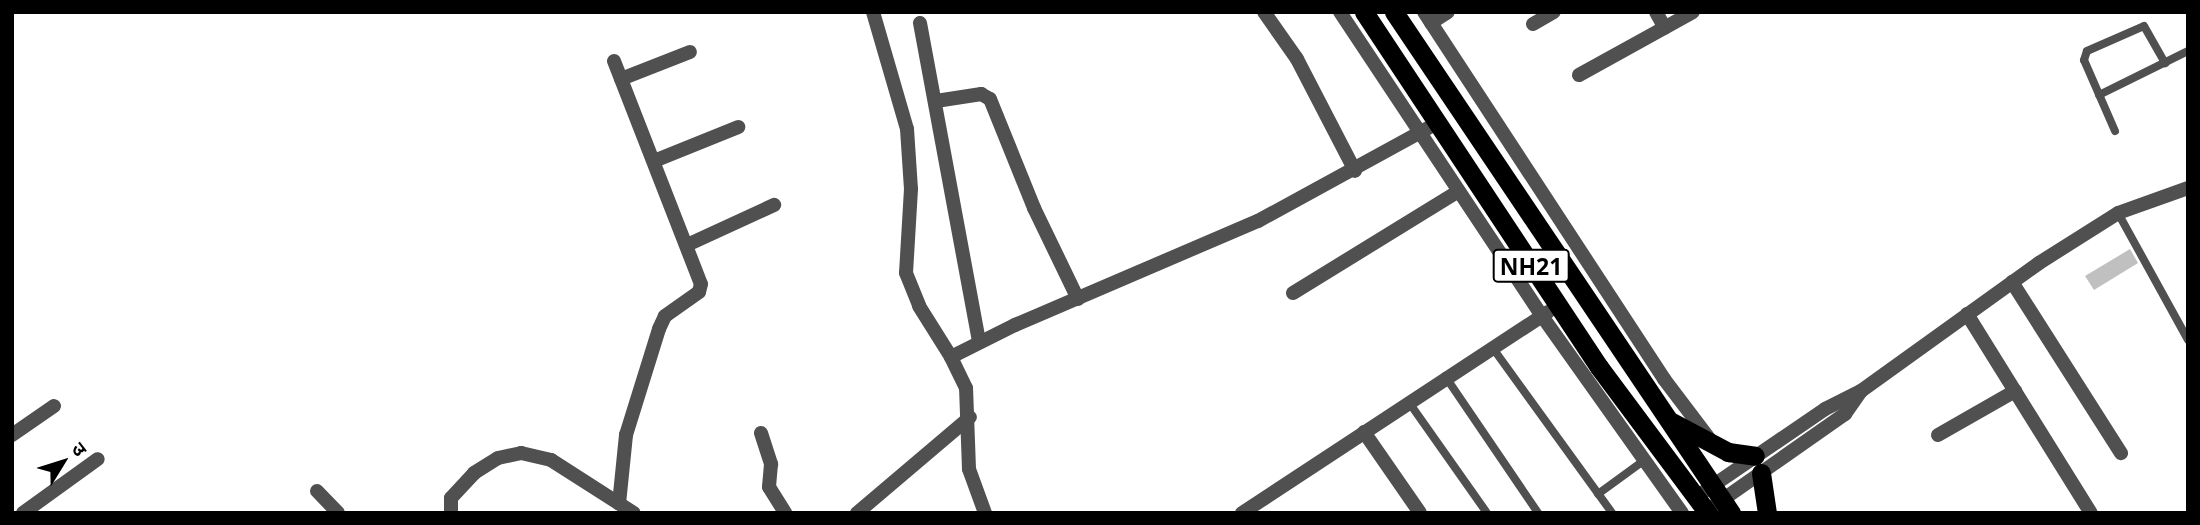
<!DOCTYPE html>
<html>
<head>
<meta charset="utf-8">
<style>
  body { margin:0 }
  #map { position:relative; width:2200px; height:525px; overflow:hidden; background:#fff; font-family:"Open Sans","Noto Sans Devanagari",sans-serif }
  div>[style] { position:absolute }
  .building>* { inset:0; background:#c0c0c0 }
  .service>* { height:8px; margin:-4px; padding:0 4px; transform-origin:4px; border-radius:4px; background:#505050 }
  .minor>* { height:14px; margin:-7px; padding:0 7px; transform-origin:7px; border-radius:7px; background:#505050 }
  .tertiary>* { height:14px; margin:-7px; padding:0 7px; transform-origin:7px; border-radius:7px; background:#505050 }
  .trunk>* { height:19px; margin:-9.5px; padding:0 9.5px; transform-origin:9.5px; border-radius:9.5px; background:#000 }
  span { translate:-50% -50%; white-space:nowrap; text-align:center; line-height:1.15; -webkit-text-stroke:5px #fff; paint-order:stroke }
  .shield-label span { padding:2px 5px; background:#fff; border:2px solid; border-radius:5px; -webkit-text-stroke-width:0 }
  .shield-label { font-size:23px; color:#000; font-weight:700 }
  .frame { position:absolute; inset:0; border:14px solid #000; pointer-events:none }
  .north { position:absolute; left:28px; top:427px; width:70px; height:70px; -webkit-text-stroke:5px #fff; paint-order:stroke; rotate:52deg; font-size:19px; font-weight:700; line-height:28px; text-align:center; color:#000 }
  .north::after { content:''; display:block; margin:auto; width:24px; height:32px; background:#000; clip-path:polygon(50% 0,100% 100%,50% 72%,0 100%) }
</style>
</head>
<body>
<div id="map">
  <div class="building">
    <div style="clip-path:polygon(2130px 249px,2138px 263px,2094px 290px,2085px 276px)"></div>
  </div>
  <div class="service">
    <div style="left:2099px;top:95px;width:99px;rotate:-26.3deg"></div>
    <div style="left:2115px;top:131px;width:77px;rotate:-113.6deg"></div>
    <div style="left:2084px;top:60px;width:9px;rotate:-72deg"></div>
    <div style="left:2087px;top:51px;width:62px;rotate:-23.7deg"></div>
    <div style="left:2144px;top:26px;width:43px;rotate:60.4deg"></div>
    <div style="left:2118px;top:213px;width:145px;rotate:61.1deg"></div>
    <div style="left:1492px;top:347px;width:205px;rotate:54.1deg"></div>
    <div style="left:1445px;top:376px;width:166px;rotate:55.8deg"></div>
    <div style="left:1408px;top:401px;width:137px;rotate:54.8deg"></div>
    <div style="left:1598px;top:494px;width:59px;rotate:-36.1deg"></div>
  </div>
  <div class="minor">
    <div style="left:873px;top:12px;width:122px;rotate:73.8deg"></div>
    <div style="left:907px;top:129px;width:60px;rotate:86.2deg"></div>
    <div style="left:911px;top:189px;width:84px;rotate:93.4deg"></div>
    <div style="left:906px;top:273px;width:35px;rotate:68deg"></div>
    <div style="left:919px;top:306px;width:60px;rotate:57.9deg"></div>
    <div style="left:1264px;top:12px;width:57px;rotate:54.9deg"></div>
    <div style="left:1297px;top:59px;width:126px;rotate:62.6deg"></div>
    <div style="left:1656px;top:12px;width:18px;rotate:61deg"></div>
    <div style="left:920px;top:23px;width:323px;rotate:79.5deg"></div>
    <div style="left:1431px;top:23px;width:20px;rotate:-33deg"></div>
    <div style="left:1533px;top:24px;width:24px;rotate:-30deg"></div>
    <div style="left:614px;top:61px;width:239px;rotate:68.7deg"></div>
    <div style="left:701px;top:284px;width:8px;rotate:104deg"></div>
    <div style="left:699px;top:292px;width:42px;rotate:144.8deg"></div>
    <div style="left:665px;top:316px;width:14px;rotate:115deg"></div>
    <div style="left:659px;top:329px;width:111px;rotate:107.3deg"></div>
    <div style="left:626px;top:435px;width:69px;rotate:95.8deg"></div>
    <div style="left:1579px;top:75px;width:130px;rotate:-28.9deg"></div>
    <div style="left:621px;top:79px;width:74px;rotate:-21.4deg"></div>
    <div style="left:936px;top:101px;width:46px;rotate:-8.8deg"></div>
    <div style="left:981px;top:94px;width:10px;rotate:29deg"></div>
    <div style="left:990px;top:99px;width:118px;rotate:68deg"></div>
    <div style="left:1034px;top:208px;width:101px;rotate:64.2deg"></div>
    <div style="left:654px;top:161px;width:91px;rotate:-22deg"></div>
    <div style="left:687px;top:245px;width:96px;rotate:-24.7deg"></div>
    <div style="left:2012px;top:282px;width:203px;rotate:57.5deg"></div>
    <div style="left:1293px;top:293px;width:193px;rotate:-31.6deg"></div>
    <div style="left:1967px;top:314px;width:234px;rotate:58.1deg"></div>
    <div style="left:1364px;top:432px;width:98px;rotate:55.3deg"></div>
    <div style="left:761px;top:433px;width:33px;rotate:72deg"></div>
    <div style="left:771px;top:464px;width:23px;rotate:95deg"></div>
    <div style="left:769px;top:487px;width:31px;rotate:58deg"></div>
    <div style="left:12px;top:435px;width:51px;rotate:-34.6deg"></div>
    <div style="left:1938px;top:435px;width:89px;rotate:-29.7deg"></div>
    <div style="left:317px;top:491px;width:30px;rotate:46deg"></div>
    <div style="left:23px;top:513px;width:92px;rotate:-35.8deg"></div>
    <div style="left:451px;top:513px;width:15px;rotate:-90deg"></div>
    <div style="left:451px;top:498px;width:34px;rotate:-47deg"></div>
    <div style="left:474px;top:473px;width:28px;rotate:-32deg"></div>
    <div style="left:498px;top:458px;width:24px;rotate:-12deg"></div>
    <div style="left:521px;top:453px;width:31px;rotate:13deg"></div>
    <div style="left:551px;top:460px;width:98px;rotate:32.6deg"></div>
    <div style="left:857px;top:513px;width:148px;rotate:-40.3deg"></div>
    <div style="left:985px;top:513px;width:47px;rotate:-110deg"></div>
    <div style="left:969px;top:469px;width:81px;rotate:-92.1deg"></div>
    <div style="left:966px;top:388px;width:34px;rotate:-116deg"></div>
    <div style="left:951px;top:357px;width:72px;rotate:-26.6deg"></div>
    <div style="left:1015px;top:325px;width:264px;rotate:-23.2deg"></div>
    <div style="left:1258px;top:221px;width:204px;rotate:-28.7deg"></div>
  </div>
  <div class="tertiary">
    <div style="left:1340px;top:12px;width:365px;rotate:56.4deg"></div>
    <div style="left:1542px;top:316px;width:242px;rotate:54.6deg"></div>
    <div style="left:1424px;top:12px;width:439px;rotate:56.8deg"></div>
    <div style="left:1664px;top:379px;width:78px;rotate:52.8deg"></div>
    <div style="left:1705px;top:491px;width:145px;rotate:-34.3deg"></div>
    <div style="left:1825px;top:409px;width:40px;rotate:-26.6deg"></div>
    <div style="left:1861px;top:391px;width:219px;rotate:-35.7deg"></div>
    <div style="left:2039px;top:263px;width:93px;rotate:-32.3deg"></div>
    <div style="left:2118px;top:213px;width:74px;rotate:-19.7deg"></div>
    <div style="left:1715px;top:505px;width:159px;rotate:-35deg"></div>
    <div style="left:1845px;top:414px;width:28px;rotate:-55deg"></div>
    <div style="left:1242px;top:513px;width:366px;rotate:-33.3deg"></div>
  </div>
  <div class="trunk">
    <div style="left:1364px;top:12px;width:426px;rotate:56.5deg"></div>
    <div style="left:1599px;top:367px;width:182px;rotate:53.3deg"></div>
    <div style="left:1394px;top:12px;width:604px;rotate:56.07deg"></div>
    <div style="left:1672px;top:422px;width:64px;rotate:28.2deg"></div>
    <div style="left:1728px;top:452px;width:27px;rotate:8deg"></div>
    <div style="left:1761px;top:473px;width:40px;rotate:81.5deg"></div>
  </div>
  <div class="shield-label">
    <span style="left:1531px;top:266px">NH21</span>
  </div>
  <div class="frame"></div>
  <div class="north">उ</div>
</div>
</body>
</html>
